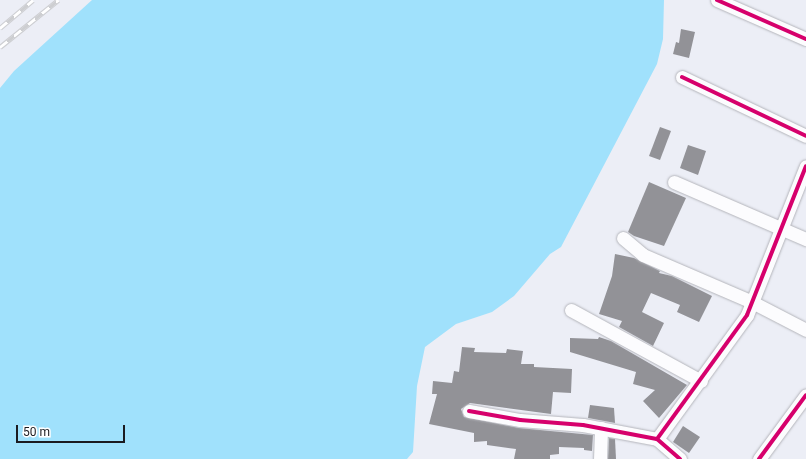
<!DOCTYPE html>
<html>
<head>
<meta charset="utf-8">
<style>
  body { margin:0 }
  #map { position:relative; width:806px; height:459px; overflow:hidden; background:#eceef6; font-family:Roboto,sans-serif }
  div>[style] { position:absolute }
  .water>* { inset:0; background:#a0e1fc }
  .building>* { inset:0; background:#929297 }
  .roads { filter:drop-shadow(0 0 1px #b4b5bb) drop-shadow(0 0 1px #b4b5bb) }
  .minor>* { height:13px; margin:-6.5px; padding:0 6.5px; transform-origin:6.5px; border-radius:6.5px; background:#fcfcfe }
  .rail>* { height:4.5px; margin-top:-2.25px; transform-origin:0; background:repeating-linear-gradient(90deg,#fff 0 9px,#cdced1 0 18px); box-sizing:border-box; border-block:1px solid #cdced1 }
  .cycleway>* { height:4px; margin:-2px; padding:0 2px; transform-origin:2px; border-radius:2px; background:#d6006c }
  span { translate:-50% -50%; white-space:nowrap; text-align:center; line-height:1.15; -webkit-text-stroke:4px #fff; paint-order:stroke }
  .scale { position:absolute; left:16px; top:425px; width:109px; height:18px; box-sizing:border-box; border:2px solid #1b1b20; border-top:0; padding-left:5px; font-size:12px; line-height:14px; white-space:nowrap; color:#1b1b20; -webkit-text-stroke:3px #fff; paint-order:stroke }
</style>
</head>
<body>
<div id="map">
  <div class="water">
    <div style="clip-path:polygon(92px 0,664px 0,663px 39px,657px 64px,561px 247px,550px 254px,514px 296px,492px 312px,456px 324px,425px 347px,417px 386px,413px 452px,407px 459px,0 459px,0 88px,14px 71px)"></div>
  </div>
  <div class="building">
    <div style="clip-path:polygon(681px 29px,695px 32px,689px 58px,673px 54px,676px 42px,679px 43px)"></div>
    <div style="clip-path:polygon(660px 127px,671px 131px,660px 160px,649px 156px)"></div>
    <div style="clip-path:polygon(688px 145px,706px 151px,698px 175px,680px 168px)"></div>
    <div style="clip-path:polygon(649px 182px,686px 198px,664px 246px,634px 236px,628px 232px)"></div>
    <div style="clip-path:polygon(615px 254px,634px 258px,660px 271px,659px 273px,672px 276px,712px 296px,699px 322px,677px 312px,680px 305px,651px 293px,642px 312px,664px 323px,653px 346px,619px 327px,622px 321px,599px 314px,612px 276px)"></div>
    <div style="clip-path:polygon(599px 337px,611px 341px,687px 385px,659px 418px,643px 401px,655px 390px,633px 384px,636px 372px,570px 352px,570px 338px,598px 339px)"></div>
    <div style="clip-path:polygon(462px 347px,475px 348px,474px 352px,506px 353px,507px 349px,523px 351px,521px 364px,534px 364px,534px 367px,572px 369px,571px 393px,553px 392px,551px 414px,470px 403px,461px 409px,464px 417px,519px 428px,593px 435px,592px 451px,584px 450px,584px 448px,559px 447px,559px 454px,550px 455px,550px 459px,514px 459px,516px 449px,487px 445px,487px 441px,474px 442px,474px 433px,429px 424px,437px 394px,432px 394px,433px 381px,452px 383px,454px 371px,459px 372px)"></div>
    <div style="clip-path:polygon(590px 405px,614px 408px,615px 423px,588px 418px)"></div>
    <div style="clip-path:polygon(683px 426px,700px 437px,689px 453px,673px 442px)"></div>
    <div style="clip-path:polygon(609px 438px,615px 439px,616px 459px,608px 459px)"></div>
  </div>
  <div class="roads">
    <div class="minor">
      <div style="left:717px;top:0;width:97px;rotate:23.7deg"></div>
      <div style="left:682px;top:77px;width:137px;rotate:25.4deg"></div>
      <div style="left:674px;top:182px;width:144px;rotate:23.4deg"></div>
      <div style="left:623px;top:238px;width:26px;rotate:40deg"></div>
      <div style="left:643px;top:255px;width:119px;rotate:23.3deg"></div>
      <div style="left:752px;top:302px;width:61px;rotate:27.4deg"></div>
      <div style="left:571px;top:310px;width:148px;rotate:28.6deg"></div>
      <div style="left:469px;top:411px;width:52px;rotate:10deg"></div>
      <div style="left:520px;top:420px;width:63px;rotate:4.5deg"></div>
      <div style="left:583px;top:425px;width:75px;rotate:10.7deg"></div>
      <div style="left:600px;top:459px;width:31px;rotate:-88deg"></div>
      <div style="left:680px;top:459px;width:30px;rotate:-139deg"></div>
      <div style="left:657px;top:439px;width:153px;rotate:-54deg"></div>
      <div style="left:747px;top:315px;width:160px;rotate:-68.4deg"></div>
      <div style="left:759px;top:459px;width:79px;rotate:-53.7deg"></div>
    </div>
  </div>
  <div class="rail">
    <div style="left:0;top:28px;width:43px;rotate:-40.3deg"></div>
    <div style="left:0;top:47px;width:75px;rotate:-39deg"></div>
  </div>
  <div class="cycleway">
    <div style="left:717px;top:0;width:97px;rotate:23.7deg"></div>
    <div style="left:682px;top:77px;width:137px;rotate:25.4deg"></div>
    <div style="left:469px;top:411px;width:52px;rotate:10deg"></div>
    <div style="left:520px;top:420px;width:63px;rotate:4.5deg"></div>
    <div style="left:583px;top:425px;width:75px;rotate:10.7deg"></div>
    <div style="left:680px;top:459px;width:30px;rotate:-139deg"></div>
    <div style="left:657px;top:439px;width:153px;rotate:-54deg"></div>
    <div style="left:747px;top:315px;width:160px;rotate:-68.4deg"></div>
    <div style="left:759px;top:459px;width:79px;rotate:-53.7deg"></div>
  </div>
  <div class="scale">50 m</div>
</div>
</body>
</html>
